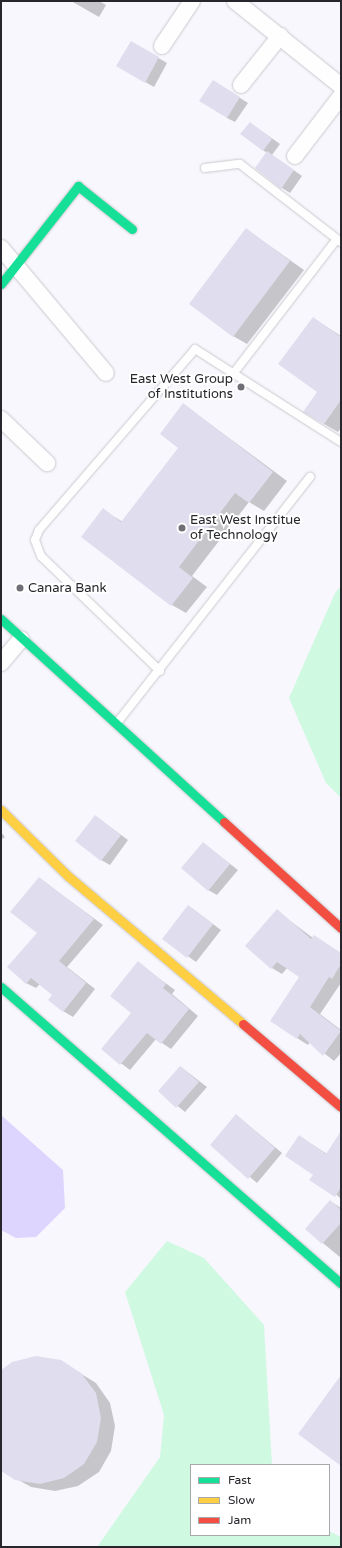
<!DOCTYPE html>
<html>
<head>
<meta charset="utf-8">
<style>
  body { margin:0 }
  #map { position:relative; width:342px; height:1548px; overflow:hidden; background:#f8f7fd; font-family:"Varela Round",sans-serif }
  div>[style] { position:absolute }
  .green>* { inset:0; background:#d0f9e2 }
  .water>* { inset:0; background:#ded5fe }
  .shadow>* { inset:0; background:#0003 }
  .building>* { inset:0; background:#e0ddee }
  .roads { filter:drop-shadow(0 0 1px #cac9ce) drop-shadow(0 0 1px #cac9ce) }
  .lane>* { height:8px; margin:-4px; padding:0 4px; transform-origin:4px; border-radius:4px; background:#fefeff }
  .street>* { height:16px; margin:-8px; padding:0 8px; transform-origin:8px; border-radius:8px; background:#fefeff }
  .fast>* { height:9px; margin:-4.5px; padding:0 4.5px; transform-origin:4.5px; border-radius:4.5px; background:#16e098 }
  .slow>* { height:9px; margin:-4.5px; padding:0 4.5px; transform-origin:4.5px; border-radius:4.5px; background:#ffcf43 }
  .jam>* { height:9px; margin:-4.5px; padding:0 4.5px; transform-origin:4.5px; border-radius:4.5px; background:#f24e42 }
  .dots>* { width:11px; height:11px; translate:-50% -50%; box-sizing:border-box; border:2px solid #fff; border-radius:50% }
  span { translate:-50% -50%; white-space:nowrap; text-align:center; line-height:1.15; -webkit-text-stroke:4px #fff; paint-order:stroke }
  .poi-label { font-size:13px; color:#27262c }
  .right { translate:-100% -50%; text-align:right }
  .left { translate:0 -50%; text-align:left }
  .frame { position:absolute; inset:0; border:2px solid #27262c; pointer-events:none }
  .legend { position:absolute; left:190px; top:1464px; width:140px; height:72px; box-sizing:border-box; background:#fff; border:1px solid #a9a8ab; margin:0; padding:5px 7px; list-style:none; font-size:12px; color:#27262c }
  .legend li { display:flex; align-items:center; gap:8px; height:20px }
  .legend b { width:20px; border:1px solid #a9a8ab }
</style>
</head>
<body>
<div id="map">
  <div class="green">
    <div style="clip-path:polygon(341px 586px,341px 798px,326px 783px,289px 698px,335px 593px)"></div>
    <div style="clip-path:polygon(167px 1241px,204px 1258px,264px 1325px,272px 1465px,191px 1465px,191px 1535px,329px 1535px,329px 1531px,341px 1537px,341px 1547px,97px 1547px,160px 1457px,164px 1415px,125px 1292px)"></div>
  </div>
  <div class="water">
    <div style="clip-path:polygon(1px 1115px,63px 1170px,65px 1208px,36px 1237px,16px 1238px,1px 1230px)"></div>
  </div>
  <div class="shadow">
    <div style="clip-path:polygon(71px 1px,99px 1px,106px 5px,99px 17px)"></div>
    <div style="clip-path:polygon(131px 42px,167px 63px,154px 87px,117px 66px)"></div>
    <div style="clip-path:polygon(221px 86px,248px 103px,235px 122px,227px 118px)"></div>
    <div style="clip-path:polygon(250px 123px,280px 144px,272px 155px,302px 176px,290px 193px,282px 188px,267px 153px,263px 150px)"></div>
    <div style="clip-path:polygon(246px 229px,304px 270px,247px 344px,233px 336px)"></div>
    <div style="clip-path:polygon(313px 318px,341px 336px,341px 428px,338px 432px,324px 424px)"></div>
    <div style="clip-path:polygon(183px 404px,287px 481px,264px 511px,249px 502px,192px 576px,207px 587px,186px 613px,172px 605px,103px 510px,123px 522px,179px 448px)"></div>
    <div style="clip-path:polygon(95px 816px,128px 840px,110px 865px,101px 860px)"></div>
    <div style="clip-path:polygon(1px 832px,5px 837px,1px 840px)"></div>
    <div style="clip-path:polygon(203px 843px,238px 870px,217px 895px,208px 890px)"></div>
    <div style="clip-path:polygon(39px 878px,103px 925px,67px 967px,95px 989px,73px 1017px,63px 1011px,53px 995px,40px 984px,36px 988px,26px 983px,38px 933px)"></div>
    <div style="clip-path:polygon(189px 906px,221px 930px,196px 962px,164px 939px)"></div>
    <div style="clip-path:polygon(277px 911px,313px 938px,341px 953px,341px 983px,320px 1014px,341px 1030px,341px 1053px,334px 1061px,310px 1042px,308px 1045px,297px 1038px,301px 977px,287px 968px,282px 974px,272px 968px)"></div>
    <div style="clip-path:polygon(138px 963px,175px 990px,172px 994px,198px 1016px,171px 1049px,156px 1039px,130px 1070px,102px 1049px,133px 1012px)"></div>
    <div style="clip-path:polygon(181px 1067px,207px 1087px,185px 1112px,159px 1091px)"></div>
    <div style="clip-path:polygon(236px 1115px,282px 1153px,257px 1183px,212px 1144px)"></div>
    <div style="clip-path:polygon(341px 1142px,341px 1199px,314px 1174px,310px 1143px,327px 1154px)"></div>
    <div style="clip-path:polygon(330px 1201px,341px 1208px,341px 1258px,306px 1229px)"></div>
    <div style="clip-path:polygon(75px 1370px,96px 1383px,110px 1403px,115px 1426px,111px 1451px,99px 1472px,78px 1486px,55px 1491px,31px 1487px,1px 1470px,1px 1371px)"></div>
  </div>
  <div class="building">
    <div style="clip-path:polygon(131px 41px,159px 57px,145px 83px,116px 66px)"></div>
    <div style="clip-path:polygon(213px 80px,240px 97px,227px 118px,199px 101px)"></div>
    <div style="clip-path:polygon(250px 122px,272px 139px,263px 151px,240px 134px)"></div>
    <div style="clip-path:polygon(267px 151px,294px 170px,281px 189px,255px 168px)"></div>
    <div style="clip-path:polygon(246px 228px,290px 261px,233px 337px,189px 304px)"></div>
    <div style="clip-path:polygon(313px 317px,341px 337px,341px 400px,324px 424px,303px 412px,317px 392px,278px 364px)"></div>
    <div style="clip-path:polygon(183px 403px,273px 472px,249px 503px,235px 493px,179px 567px,193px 578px,171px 606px,81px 537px,103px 508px,121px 522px,178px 448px,160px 434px)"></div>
    <div style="clip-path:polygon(95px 815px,121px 835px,101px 861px,75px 841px)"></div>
    <div style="clip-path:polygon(203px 842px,230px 864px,208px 891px,181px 868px)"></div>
    <div style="clip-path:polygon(39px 877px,94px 919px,59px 961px,86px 983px,63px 1012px,48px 1000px,52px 995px,31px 978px,26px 984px,7px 967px,37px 933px,10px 912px)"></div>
    <div style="clip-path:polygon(188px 905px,213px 924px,187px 958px,162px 939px)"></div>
    <div style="clip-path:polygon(277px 909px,311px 939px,314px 935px,341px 953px,341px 964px,332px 979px,329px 977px,310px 1007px,341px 1031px,323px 1056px,300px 1034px,297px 1039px,270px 1021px,299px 977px,277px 962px,271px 969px,245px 946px)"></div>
    <div style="clip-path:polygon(138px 961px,166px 984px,163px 988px,189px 1009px,161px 1044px,147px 1033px,120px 1065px,101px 1049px,131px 1013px,110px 996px)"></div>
    <div style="clip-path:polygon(180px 1066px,199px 1082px,176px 1108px,158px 1091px)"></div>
    <div style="clip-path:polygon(236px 1114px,275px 1148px,248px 1179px,210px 1145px)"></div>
    <div style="clip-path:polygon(341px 1131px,341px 1187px,335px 1197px,309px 1180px,313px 1175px,285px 1156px,299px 1135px,326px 1154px)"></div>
    <div style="clip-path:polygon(330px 1200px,341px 1210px,341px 1223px,322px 1244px,305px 1229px)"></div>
    <div style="clip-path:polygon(36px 1356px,61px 1360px,81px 1373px,96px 1393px,101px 1418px,97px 1442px,84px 1464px,64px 1478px,40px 1484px,15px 1480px,1px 1471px,1px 1370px,12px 1362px)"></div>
    <div style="clip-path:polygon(341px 1375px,341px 1466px,298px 1434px)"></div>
  </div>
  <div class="roads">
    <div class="lane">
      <div style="left:205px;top:168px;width:35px;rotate:-7deg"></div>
      <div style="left:240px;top:164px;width:128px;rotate:37.7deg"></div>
      <div style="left:233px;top:374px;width:170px;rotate:-52.4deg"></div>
      <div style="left:160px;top:671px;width:165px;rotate:-136deg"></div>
      <div style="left:41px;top:556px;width:17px;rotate:-111deg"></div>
      <div style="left:35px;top:540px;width:11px;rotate:-68deg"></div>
      <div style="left:39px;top:530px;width:239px;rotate:-49.2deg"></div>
      <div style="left:195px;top:349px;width:173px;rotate:32.5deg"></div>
      <div style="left:117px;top:723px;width:313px;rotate:-51.9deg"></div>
    </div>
    <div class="street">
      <div style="left:235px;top:1px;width:136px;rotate:38.7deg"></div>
      <div style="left:162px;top:46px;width:54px;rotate:-56.3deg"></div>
      <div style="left:241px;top:85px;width:63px;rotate:-51.5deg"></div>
      <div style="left:295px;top:156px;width:76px;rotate:-52.5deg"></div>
      <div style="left:1px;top:248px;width:163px;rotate:50deg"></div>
      <div style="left:1px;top:419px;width:64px;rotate:43.7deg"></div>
      <div style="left:1px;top:663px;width:31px;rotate:-50deg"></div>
    </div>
    <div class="fast">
      <div style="left:1px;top:284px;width:125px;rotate:-51.8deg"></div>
      <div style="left:78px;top:186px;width:69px;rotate:38.5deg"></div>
      <div style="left:1px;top:619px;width:302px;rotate:42.3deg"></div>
      <div style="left:1px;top:987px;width:451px;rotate:41.1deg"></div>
    </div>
    <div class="slow">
      <div style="left:1px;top:810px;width:94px;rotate:44.6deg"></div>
      <div style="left:68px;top:876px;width:229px;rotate:40.2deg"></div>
    </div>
    <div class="jam">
      <div style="left:224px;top:822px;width:158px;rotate:42.2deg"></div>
      <div style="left:243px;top:1024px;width:128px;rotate:40.3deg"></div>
    </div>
  </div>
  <div class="dots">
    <div style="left:241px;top:387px;background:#706f75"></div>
    <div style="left:182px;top:528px;background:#706f75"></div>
    <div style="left:20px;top:588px;background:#706f75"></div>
  </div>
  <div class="poi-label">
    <span class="right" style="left:233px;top:387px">East West Group<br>of Institutions</span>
    <span class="left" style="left:190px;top:528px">East West Institue<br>of Technology</span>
    <span class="left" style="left:28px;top:588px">Canara Bank</span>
  </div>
  <div class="frame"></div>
  <ul class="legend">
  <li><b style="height:5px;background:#16e098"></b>Fast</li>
  <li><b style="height:5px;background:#ffcf43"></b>Slow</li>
  <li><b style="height:5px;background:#f24e42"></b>Jam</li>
  </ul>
</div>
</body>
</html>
